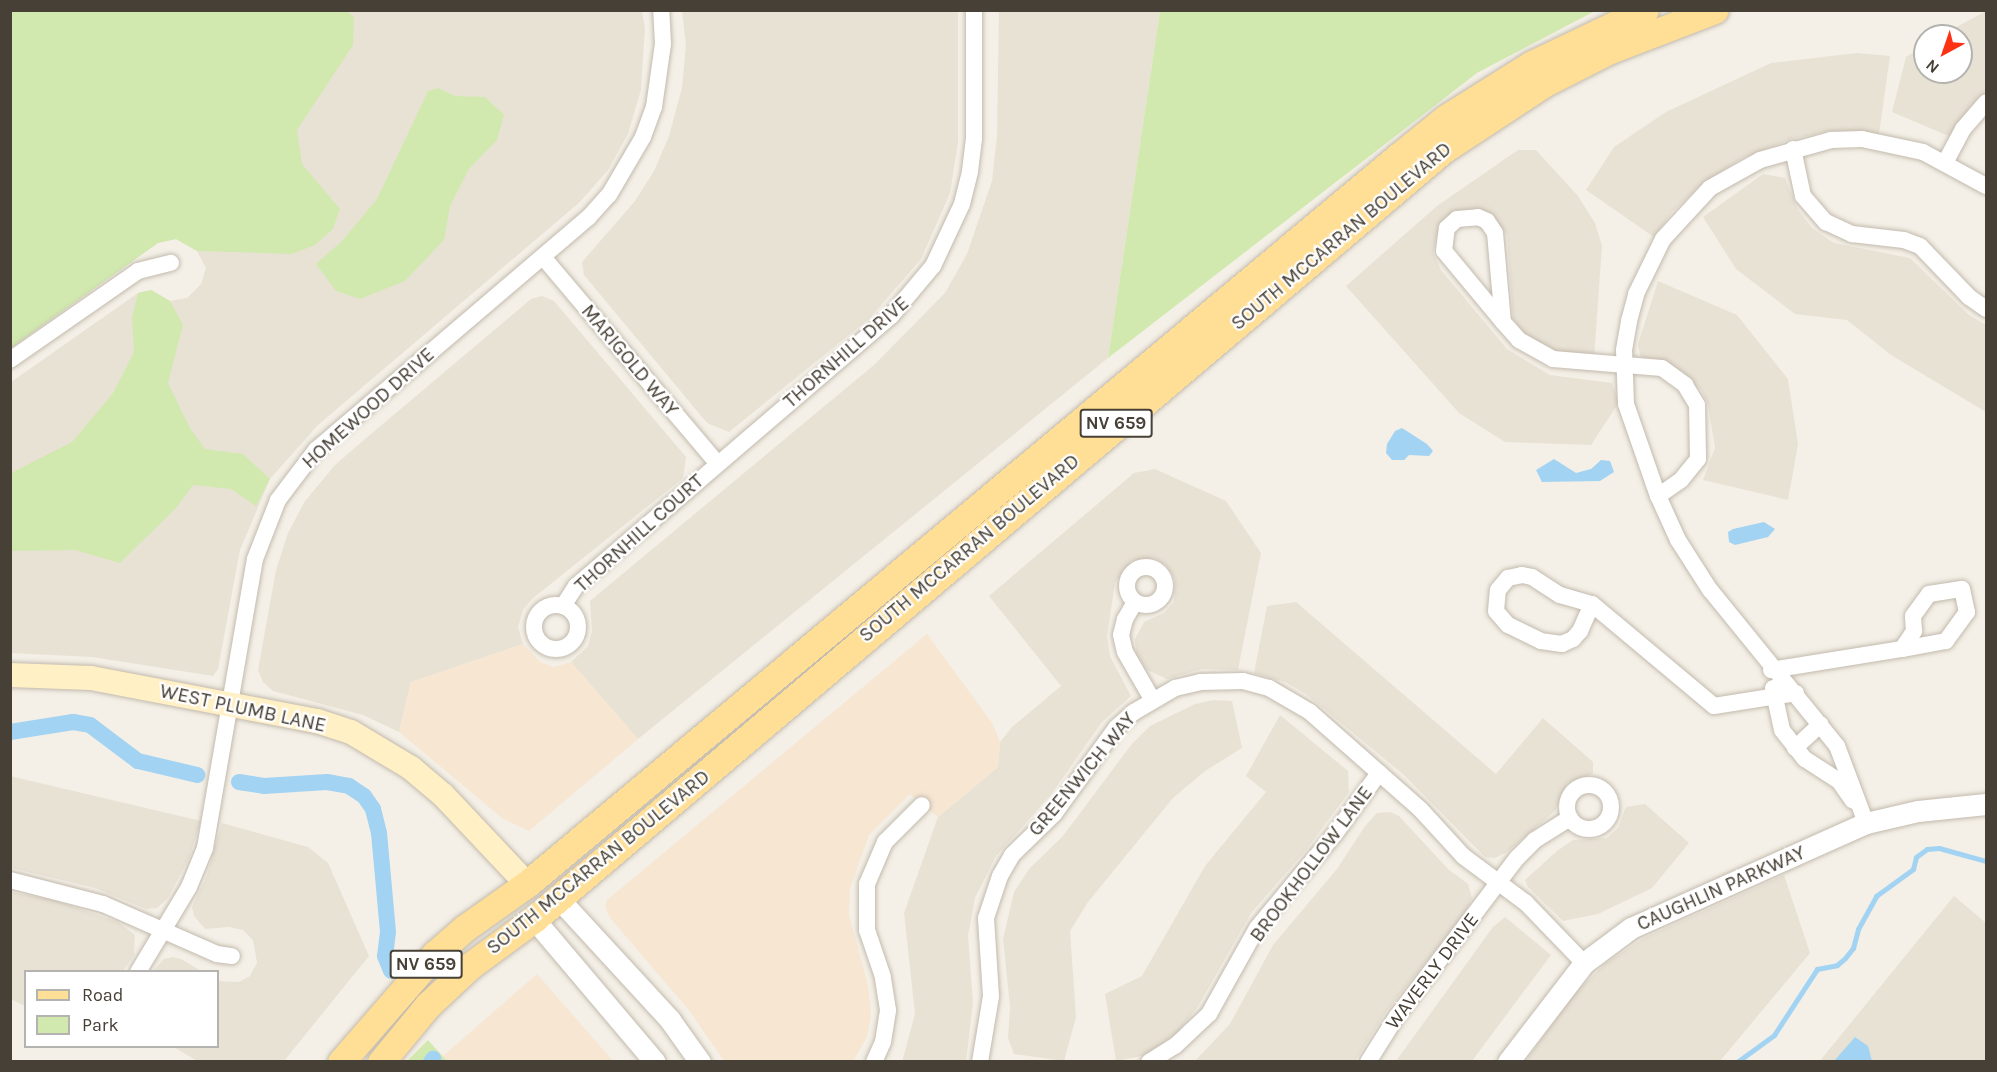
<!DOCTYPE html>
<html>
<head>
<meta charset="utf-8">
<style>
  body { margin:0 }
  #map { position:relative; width:1997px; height:1072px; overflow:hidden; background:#f4f0e7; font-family:Karla,sans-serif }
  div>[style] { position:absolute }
  .residential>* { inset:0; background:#e8e2d5 }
  .commercial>* { inset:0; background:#f6e6d2 }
  .green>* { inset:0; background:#d1e9af }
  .water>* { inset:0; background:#a3d3f2 }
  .stream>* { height:5px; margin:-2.5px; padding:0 2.5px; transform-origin:2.5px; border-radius:2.5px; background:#a3d3f2 }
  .canal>* { height:16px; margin:-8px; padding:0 8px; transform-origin:8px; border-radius:8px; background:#a3d3f2 }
  .roads { filter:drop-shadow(0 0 2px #c3baad) drop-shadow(0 0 2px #c3baad) }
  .minor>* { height:16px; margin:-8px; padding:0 8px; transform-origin:8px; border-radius:8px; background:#fff }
  .minor>.ring { margin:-8px; padding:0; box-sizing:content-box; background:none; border:16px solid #fff; border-radius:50% }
  .tertiary>* { height:21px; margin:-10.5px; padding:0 10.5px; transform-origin:10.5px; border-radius:10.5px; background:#fff }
  .secondary>* { height:24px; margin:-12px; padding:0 12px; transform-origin:12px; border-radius:12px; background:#fff0c6 }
  .primary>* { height:27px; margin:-13.5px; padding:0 13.5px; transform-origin:13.5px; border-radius:13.5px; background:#ffde95 }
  span { translate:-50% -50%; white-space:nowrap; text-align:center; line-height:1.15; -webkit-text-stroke:4.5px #fff; paint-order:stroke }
  .shield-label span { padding:2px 4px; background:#fff; border:2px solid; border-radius:4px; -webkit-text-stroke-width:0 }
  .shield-label { font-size:18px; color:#474036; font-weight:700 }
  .street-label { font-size:20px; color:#474036 }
  .frame { position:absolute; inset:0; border:12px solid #474036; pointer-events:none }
  .legend { position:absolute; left:24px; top:970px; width:195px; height:78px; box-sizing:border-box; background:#fff; border:2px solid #b5b3af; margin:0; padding:8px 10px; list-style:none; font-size:18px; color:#474036 }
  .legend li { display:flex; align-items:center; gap:12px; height:30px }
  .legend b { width:30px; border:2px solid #b5b3af }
  .north { position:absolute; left:1913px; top:24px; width:60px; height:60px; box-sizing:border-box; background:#fff; border:2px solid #b5b3af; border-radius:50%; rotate:220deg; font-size:16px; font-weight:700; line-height:24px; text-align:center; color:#474036 }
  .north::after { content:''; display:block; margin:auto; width:21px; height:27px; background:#fd3215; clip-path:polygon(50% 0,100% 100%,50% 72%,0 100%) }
</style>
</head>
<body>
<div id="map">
  <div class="residential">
    <div style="clip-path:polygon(11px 11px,642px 11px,645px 28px,641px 90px,628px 134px,608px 170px,580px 202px,318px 425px,270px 479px,240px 550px,218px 669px,213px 676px,92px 657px,10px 653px,11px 382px,138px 293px,151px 290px,170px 301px,187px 298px,201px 284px,206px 268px,197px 251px,176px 239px,157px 243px,11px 348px)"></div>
    <div style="clip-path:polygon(682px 11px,958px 11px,958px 143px,950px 193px,921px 259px,870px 318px,729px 432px,707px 423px,594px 287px,584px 275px,582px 262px,635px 201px,654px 171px,669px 136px,682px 88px,686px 45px)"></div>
    <div style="clip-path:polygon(999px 11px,1160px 11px,1108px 358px,638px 739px,571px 662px,588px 646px,592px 631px,590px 601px,874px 365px,945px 293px,967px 254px,992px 181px,997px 136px)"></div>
    <div style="clip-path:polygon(1986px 11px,1986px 91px,1971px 105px,1951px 137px,1892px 112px,1906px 57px,1925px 45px,1925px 72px,1961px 72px,1961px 36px,1940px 36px)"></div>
    <div style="clip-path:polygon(1857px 53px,1890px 56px,1879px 134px,1829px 131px,1788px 140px,1742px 158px,1700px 186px,1672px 212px,1654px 237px,1586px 190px,1614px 147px,1666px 112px,1771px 63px)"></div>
    <div style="clip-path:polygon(1518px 150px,1536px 150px,1578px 196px,1595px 223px,1602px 246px,1594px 358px,1558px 356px,1521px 331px,1513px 318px,1507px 235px,1496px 221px,1450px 218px,1437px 234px,1433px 253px,1441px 270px,1507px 349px,1550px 375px,1612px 383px,1619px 402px,1591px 445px,1505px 442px,1459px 413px,1346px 286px,1437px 206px)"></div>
    <div style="clip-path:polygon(1763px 174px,1785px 178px,1798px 210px,1812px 228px,1834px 243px,1910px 258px,1969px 315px,1986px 325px,1986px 412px,1891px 355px,1847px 320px,1795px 314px,1736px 269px,1703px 217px)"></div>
    <div style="clip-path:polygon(1658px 281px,1737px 315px,1788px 379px,1798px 444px,1788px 500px,1703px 480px,1715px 448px,1708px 405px,1701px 390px,1676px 368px,1643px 360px,1640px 355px,1638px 344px)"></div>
    <div style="clip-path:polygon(542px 296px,554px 301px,686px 457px,683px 478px,532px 599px,523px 610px,518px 627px,523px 644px,411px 682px,399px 732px,363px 715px,273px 691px,263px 682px,258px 670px,276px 570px,288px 533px,305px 501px,335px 465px,358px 445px,531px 299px)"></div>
    <div style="clip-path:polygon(1155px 469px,1226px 501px,1261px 553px,1238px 670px,1202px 669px,1167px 679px,1147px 670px,1136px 653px,1135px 639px,1144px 622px,1164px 613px,1174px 602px,1175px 578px,1166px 565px,1155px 558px,1131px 561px,1115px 583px,1107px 636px,1110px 656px,1131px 696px,1102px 722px,1050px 796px,996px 856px,975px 898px,968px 936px,973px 1004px,966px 1061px,902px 1062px,915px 1014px,904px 913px,938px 817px,998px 767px,1000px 742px,1012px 727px,1061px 686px,989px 596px,1134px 473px)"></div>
    <div style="clip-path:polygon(1296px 602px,1496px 774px,1543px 718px,1593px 762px,1593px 774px,1567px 783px,1555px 811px,1507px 852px,1495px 858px,1485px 857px,1404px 775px,1306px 694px,1285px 682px,1254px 673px,1267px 606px)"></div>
    <div style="clip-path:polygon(1214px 700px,1232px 701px,1242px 748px,1205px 771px,1173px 798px,1088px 902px,1070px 931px,1076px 1017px,1064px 1061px,1014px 1054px,1008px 1038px,1010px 1007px,1003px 939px,1014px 892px,1029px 869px,1063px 836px,1131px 745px,1150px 726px,1195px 704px)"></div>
    <div style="clip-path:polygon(1280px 715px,1348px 771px,1349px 792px,1306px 850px,1251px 913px,1197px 1008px,1177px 1033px,1147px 1055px,1116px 1061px,1105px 994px,1142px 976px,1205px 866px,1266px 792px,1246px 776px)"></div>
    <div style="clip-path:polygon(10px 776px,201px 821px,189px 858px,168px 898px,157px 908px,146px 909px,95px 888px,11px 868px)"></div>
    <div style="clip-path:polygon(1645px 804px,1689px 843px,1652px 888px,1598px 914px,1563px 921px,1528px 887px,1525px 880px,1557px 851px,1573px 840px,1607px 838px,1618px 828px,1626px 807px)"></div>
    <div style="clip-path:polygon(1390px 812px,1399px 816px,1448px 869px,1468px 884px,1472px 898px,1466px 912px,1388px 1009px,1355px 1061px,1194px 1062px,1230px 1024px,1273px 945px,1337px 869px,1365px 826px,1377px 813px)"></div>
    <div style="clip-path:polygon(222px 823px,308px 847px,328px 863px,369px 956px,284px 1061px,197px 1061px,174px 1047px,218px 1046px,218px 981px,239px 982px,250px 976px,257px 963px,253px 940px,243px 930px,229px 927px,205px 929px,194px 916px,192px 907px,206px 878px)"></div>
    <div style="clip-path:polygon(1784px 875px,1810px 953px,1720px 1061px,1526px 1061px,1574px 994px,1606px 963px,1644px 938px)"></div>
    <div style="clip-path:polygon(10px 892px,54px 900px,118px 922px,135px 935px,134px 955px,123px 971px,26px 972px,25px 1006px,11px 999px)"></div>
    <div style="clip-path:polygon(1954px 896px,1986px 923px,1986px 1061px,1819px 1062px)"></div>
    <div style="clip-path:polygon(1505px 917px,1551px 955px,1472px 1061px,1396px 1061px,1493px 927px)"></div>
    <div style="clip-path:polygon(173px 957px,181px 959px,201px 971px,153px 971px,164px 959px)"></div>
  </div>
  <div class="commercial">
    <div style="clip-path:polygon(927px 634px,992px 723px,1000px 742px,998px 767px,938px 817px,910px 794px,869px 835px,850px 888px,849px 915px,868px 985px,871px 1015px,867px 1037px,853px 1061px,724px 1061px,688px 1009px,610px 918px,605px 906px,607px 900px)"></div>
    <div style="clip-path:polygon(523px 644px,540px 662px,554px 667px,571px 662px,638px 739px,529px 831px,502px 818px,399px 732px,411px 682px)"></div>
    <div style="clip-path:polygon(537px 974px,613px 1061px,447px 1062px,443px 1056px)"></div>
  </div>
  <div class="green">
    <div style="clip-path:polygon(346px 10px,354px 17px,353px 45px,297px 130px,302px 164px,340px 209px,333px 229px,315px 245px,292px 254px,197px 251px,176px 239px,158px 243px,11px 348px,11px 11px)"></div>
    <div style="clip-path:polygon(1160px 11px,1160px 10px,1595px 11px,1477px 73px,1108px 358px)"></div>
    <div style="clip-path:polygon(438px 88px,455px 96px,485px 97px,504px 115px,497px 140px,469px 169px,450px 206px,444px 240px,405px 281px,360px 299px,336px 291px,316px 264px,342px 241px,377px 199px,428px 91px)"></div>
    <div style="clip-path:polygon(151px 290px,170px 301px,183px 325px,168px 383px,190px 428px,205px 449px,243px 454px,270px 479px,256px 506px,231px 489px,193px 485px,176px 508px,120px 563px,75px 550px,11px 551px,11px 473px,72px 442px,113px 393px,134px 352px,132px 317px,138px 293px)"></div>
    <div style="clip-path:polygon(428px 1040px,447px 1061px,407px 1061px)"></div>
  </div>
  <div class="water">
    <div style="clip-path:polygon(1402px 428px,1427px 444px,1433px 451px,1429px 456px,1409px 455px,1404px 460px,1392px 460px,1386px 453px,1387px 444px,1395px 431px)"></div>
    <div style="clip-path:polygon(1554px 459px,1576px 473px,1591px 469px,1601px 460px,1610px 461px,1614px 472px,1600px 481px,1542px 482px,1536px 470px)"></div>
    <div style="clip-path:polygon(1764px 522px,1775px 529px,1768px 537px,1735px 545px,1729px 542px,1728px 532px,1733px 529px)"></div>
    <div style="clip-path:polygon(1855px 1037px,1868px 1046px,1872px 1061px,1834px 1061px)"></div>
  </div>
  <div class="stream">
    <div style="left:1737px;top:1062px;width:46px;rotate:-36.1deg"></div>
    <div style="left:1774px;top:1035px;width:79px;rotate:-56.9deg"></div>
    <div style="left:1817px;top:969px;width:20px;rotate:-11deg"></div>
    <div style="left:1837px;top:965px;width:11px;rotate:-41deg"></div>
    <div style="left:1845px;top:958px;width:13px;rotate:-51deg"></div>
    <div style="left:1853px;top:948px;width:20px;rotate:-75deg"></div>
    <div style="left:1858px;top:929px;width:38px;rotate:-61deg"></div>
    <div style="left:1876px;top:896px;width:46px;rotate:-36.1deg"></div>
    <div style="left:1913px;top:869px;width:12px;rotate:-76deg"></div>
    <div style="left:1916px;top:857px;width:14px;rotate:-36deg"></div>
    <div style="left:1927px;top:849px;width:12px;rotate:-5deg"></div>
    <div style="left:1939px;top:848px;width:49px;rotate:15.5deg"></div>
  </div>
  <div class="canal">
    <div style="left:10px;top:732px;width:64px;rotate:-9deg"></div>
    <div style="left:73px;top:722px;width:17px;rotate:10deg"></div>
    <div style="left:90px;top:725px;width:60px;rotate:36.9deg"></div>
    <div style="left:138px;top:761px;width:61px;rotate:13.3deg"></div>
    <div style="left:239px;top:782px;width:25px;rotate:9deg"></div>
    <div style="left:264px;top:786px;width:63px;rotate:-3.6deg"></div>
    <div style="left:327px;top:782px;width:22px;rotate:10deg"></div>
    <div style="left:349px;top:786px;width:18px;rotate:34deg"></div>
    <div style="left:364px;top:796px;width:16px;rotate:55deg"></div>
    <div style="left:373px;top:809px;width:25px;rotate:76deg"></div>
    <div style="left:379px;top:833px;width:99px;rotate:84.8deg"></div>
    <div style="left:388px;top:932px;width:24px;rotate:97deg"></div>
    <div style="left:385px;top:956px;width:16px;rotate:68deg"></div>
    <div style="left:431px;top:1062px;width:4px;rotate:-56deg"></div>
  </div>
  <div class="roads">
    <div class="minor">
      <div style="left:1793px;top:149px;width:48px;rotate:78deg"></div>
      <div style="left:1803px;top:196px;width:35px;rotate:49deg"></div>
      <div style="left:1826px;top:222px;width:29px;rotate:25deg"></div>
      <div style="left:1852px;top:234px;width:52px;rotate:6.6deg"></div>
      <div style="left:1904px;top:240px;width:17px;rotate:21deg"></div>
      <div style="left:1920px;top:246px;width:71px;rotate:46.1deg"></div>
      <div style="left:1969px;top:297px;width:21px;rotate:35deg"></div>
      <div style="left:1946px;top:161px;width:36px;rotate:-62deg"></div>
      <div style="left:1963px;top:129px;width:35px;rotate:-49deg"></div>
      <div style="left:1478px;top:217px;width:10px;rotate:24deg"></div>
      <div style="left:1487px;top:221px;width:14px;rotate:56deg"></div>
      <div style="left:1495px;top:233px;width:89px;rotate:84.9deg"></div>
      <div style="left:1503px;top:322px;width:92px;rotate:-129.7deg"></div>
      <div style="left:1444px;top:251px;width:23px;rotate:-83deg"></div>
      <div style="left:1447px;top:228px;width:13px;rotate:-42deg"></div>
      <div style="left:1457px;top:219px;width:21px;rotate:-5deg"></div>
      <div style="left:543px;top:257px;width:270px;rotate:49.8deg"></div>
      <div style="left:1503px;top:322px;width:24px;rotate:48deg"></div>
      <div style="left:1519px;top:340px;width:39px;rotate:29deg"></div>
      <div style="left:1553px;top:359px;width:109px;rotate:4.7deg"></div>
      <div style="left:1662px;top:368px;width:29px;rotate:36deg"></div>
      <div style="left:1685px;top:385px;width:23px;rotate:59deg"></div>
      <div style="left:1697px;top:405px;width:54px;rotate:88.9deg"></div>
      <div style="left:1698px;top:459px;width:27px;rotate:129deg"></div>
      <div style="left:1681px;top:480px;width:28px;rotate:145deg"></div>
      <div style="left:10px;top:360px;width:156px;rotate:-34.8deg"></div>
      <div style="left:138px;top:271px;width:34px;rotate:-14deg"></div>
      <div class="ring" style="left:1127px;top:567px;width:22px;height:22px"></div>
      <div style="left:1522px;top:575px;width:10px;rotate:11deg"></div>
      <div style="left:1532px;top:577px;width:33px;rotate:33deg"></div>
      <div style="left:1560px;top:595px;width:33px;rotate:16deg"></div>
      <div style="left:1592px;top:604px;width:30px;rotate:114deg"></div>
      <div style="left:1580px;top:631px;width:11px;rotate:131deg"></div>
      <div style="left:1573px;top:639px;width:12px;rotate:156deg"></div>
      <div style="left:1562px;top:644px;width:21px;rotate:-172deg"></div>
      <div style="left:1541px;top:641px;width:37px;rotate:-154deg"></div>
      <div style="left:1508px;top:625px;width:18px;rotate:-131deg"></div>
      <div style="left:1496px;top:611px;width:21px;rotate:-85deg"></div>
      <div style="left:1498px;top:590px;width:16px;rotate:-50deg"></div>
      <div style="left:1508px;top:578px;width:14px;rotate:-12deg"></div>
      <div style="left:1962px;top:589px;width:24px;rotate:78deg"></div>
      <div style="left:1967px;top:612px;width:36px;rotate:126deg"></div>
      <div style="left:1946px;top:641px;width:45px;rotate:169.7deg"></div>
      <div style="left:1902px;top:649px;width:22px;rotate:-56deg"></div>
      <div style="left:1914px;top:631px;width:15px;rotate:-94deg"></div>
      <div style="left:1913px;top:616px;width:27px;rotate:-54deg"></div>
      <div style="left:1929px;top:594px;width:33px;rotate:-9deg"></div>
      <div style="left:1135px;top:602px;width:20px;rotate:120deg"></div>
      <div style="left:1125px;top:619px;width:16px;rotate:104deg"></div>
      <div style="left:1121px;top:635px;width:17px;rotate:77deg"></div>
      <div style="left:1125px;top:652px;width:54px;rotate:60.1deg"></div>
      <div style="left:1592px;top:604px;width:159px;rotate:39.9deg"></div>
      <div style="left:1714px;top:706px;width:83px;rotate:-9deg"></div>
      <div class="ring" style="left:534px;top:605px;width:28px;height:28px"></div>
      <div style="left:563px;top:606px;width:24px;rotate:-57deg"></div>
      <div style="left:576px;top:586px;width:415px;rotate:-40.6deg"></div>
      <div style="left:891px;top:316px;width:65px;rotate:-50deg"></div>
      <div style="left:933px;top:266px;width:68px;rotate:-64.9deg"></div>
      <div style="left:962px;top:204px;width:34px;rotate:-76deg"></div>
      <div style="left:970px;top:171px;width:32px;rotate:-83deg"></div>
      <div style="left:974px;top:139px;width:129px;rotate:-90deg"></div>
      <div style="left:1771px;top:670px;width:133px;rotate:-9.1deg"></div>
      <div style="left:1773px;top:688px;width:43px;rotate:77.9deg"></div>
      <div style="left:1782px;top:730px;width:37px;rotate:52deg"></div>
      <div style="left:1805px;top:759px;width:40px;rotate:32.9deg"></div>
      <div style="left:1839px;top:781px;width:24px;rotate:55deg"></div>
      <div style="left:1795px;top:748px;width:35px;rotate:-43deg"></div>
      <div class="ring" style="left:1567px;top:785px;width:28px;height:28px"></div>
      <div style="left:1866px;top:823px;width:82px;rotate:-110.6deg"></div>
      <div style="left:1837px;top:746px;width:201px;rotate:-129.1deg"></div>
      <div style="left:1710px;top:590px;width:59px;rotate:-122.6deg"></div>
      <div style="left:1678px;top:540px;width:48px;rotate:-114.4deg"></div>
      <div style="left:1658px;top:496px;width:97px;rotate:-109.2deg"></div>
      <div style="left:1626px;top:404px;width:54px;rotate:-92.1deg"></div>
      <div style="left:1624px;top:350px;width:29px;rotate:-80deg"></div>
      <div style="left:1629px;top:321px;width:28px;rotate:-75deg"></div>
      <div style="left:1636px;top:294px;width:61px;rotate:-63.9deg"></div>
      <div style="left:1663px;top:239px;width:69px;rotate:-47.3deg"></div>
      <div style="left:1710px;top:188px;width:57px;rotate:-29.2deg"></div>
      <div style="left:1760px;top:160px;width:74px;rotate:-15.7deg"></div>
      <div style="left:1831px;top:140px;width:31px;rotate:-2deg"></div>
      <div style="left:1862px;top:139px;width:62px;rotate:12deg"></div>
      <div style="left:1923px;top:152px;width:72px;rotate:28.4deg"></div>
      <div style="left:10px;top:880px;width:96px;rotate:14.5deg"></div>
      <div style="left:103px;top:904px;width:124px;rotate:23.7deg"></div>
      <div style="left:217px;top:954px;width:15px;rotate:8deg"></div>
      <div style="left:138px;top:972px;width:99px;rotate:-59deg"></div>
      <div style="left:189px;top:887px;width:42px;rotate:-67.7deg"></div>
      <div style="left:205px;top:848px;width:293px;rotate:-80.2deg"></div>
      <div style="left:255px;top:559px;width:63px;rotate:-68.7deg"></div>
      <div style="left:278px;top:500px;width:63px;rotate:-52.8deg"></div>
      <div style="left:316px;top:450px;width:358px;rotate:-40.5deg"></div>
      <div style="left:588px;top:218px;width:31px;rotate:-48deg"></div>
      <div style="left:609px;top:195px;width:67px;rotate:-59.6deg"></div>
      <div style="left:643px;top:137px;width:32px;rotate:-70deg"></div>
      <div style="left:654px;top:107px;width:64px;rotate:-81.9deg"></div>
      <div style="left:663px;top:44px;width:34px;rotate:-93deg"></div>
      <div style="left:874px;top:1062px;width:22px;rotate:-66deg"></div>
      <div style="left:883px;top:1042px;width:32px;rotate:-81deg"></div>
      <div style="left:888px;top:1010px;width:33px;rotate:-99deg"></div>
      <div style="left:883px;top:977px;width:50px;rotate:-108.8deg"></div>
      <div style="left:867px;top:930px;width:46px;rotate:-90deg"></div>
      <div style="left:867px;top:884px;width:46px;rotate:-66.8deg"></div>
      <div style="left:885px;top:842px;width:52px;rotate:-45deg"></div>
      <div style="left:980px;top:1062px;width:67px;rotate:-80.5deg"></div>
      <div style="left:991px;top:996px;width:78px;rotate:-93.7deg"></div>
      <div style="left:986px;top:918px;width:44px;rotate:-71.6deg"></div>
      <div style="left:1000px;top:876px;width:24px;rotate:-60deg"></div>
      <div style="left:1012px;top:855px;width:59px;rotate:-44.3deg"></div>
      <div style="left:1054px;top:814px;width:106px;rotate:-54.2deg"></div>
      <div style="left:1116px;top:728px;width:24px;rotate:-42deg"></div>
      <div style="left:1134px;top:712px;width:48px;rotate:-30.3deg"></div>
      <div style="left:1175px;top:688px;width:26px;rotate:-13deg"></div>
      <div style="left:1200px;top:682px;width:43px;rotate:-1.3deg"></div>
      <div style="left:1243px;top:681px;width:27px;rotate:15deg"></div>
      <div style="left:1269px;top:688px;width:48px;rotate:30.3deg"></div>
      <div style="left:1310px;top:712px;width:147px;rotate:41.4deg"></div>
      <div style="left:1420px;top:809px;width:64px;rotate:47.5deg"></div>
      <div style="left:1463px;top:856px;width:79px;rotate:36.7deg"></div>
      <div style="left:1526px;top:903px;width:83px;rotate:46deg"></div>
      <div style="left:1149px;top:1062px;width:31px;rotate:-32deg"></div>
      <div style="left:1175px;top:1046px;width:47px;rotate:-43.3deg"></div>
      <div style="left:1209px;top:1014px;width:98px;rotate:-60.8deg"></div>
      <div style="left:1257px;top:928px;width:121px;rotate:-50.4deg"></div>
      <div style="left:1334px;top:835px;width:77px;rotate:-54deg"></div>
      <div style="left:1368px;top:1062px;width:54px;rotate:-57.8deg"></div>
      <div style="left:1397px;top:1016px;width:198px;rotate:-52.8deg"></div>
      <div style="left:1517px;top:858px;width:25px;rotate:-45deg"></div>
      <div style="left:1535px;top:840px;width:41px;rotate:-32.2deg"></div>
    </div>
    <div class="tertiary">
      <div style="left:558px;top:898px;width:166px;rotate:47.4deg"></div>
      <div style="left:670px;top:1020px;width:52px;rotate:54.5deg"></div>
      <div style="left:534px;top:919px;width:187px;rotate:49.8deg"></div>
      <div style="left:1508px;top:1062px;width:125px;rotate:-52.5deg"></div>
      <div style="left:1584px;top:963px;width:59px;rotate:-36.7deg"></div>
      <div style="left:1631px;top:928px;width:257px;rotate:-24.1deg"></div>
      <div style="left:1866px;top:823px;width:53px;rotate:-13deg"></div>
      <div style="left:1918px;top:811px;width:68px;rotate:-5.9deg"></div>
    </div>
    <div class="secondary">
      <div style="left:10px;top:675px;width:81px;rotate:2.1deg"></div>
      <div style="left:91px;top:678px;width:230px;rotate:10.8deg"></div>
      <div style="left:317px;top:721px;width:36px;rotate:18deg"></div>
      <div style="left:351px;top:732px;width:70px;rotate:31deg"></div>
      <div style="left:411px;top:768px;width:42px;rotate:40.2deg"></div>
      <div style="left:443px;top:795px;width:122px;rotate:46.7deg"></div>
    </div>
    <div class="primary">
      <div style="left:341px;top:1062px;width:143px;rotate:-49deg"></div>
      <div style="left:435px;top:954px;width:40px;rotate:-41deg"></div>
      <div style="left:465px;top:928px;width:76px;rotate:-35.4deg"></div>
      <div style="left:527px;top:884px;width:1136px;rotate:-39.86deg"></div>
      <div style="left:1399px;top:156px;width:60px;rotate:-39deg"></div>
      <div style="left:1446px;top:118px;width:102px;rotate:-32.1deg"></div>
      <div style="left:1532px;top:64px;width:125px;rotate:-25.5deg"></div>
      <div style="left:381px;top:1062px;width:74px;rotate:-50.5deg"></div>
      <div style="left:428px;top:1005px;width:57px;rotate:-42.9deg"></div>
      <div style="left:470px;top:966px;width:79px;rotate:-36.3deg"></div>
      <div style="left:534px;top:919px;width:1191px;rotate:-40.23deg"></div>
      <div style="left:1443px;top:150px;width:122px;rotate:-33.3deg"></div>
      <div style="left:1545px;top:83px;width:73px;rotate:-26.9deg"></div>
      <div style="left:1610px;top:50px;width:112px;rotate:-20.9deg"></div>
    </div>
  </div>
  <div class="shield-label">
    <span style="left:1116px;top:423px">NV 659</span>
    <span style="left:426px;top:964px">NV 659</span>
  </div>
  <div class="street-label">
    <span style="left:1341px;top:236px;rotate:-40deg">SOUTH MCCARRAN BOULEVARD</span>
    <span style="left:846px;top:352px;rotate:-41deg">THORNHILL DRIVE</span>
    <span style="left:630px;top:360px;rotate:50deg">MARIGOLD WAY</span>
    <span style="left:368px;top:408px;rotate:-42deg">HOMEWOOD DRIVE</span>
    <span style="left:639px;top:533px;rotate:-42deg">THORNHILL COURT</span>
    <span style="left:969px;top:548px;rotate:-40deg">SOUTH MCCARRAN BOULEVARD</span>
    <span style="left:243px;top:708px;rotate:12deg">WEST PLUMB LANE</span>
    <span style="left:1082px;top:774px;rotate:-50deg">GREENWICH WAY</span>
    <span style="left:598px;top:862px;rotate:-39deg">SOUTH MCCARRAN BOULEVARD</span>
    <span style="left:1311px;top:864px;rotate:-53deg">BROOKHOLLOW LANE</span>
    <span style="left:1721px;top:888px;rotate:-24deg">CAUGHLIN PARKWAY</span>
    <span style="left:1432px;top:971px;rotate:-53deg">WAVERLY DRIVE</span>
  </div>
  <div class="frame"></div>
  <ul class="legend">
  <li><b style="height:8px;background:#ffde95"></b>Road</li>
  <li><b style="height:16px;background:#d1e9af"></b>Park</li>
  </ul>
  <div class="north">N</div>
</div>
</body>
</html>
